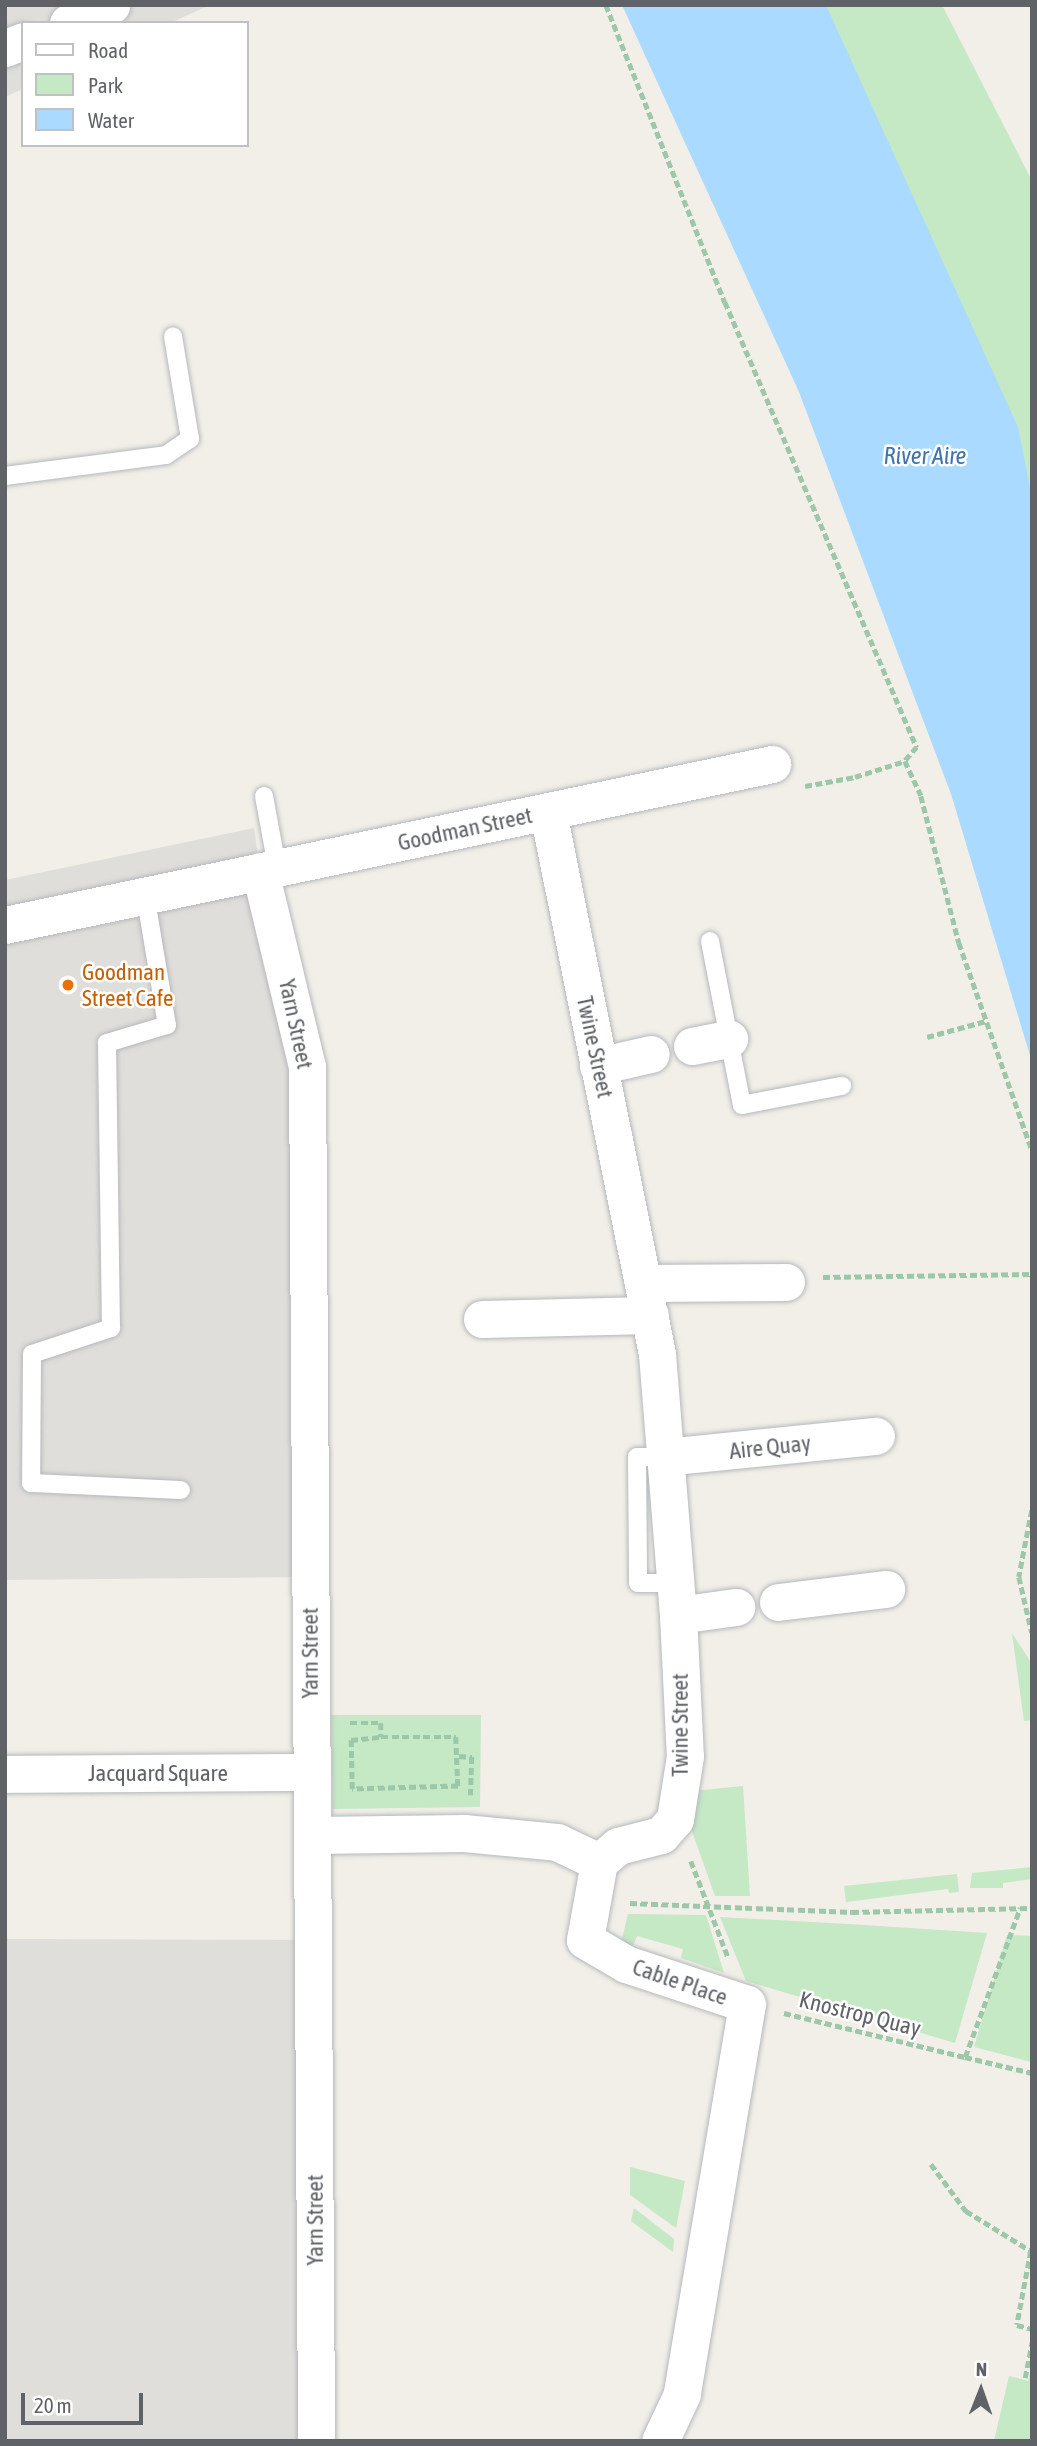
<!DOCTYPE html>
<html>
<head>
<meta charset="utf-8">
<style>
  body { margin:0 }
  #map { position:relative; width:1037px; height:2446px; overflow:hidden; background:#f1efe8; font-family:"Asap Condensed",sans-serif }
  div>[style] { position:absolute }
  .industrial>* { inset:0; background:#e0deda }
  .green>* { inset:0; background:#c5e8c5 }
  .water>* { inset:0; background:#aadaff }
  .path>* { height:4.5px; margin-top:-2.25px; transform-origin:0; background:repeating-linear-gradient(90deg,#9cc7a9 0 7px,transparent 0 10.5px) }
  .roads { filter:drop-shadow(0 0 2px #b5b8bc) drop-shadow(0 0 2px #b5b8bc) }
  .service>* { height:18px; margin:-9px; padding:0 9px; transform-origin:9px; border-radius:9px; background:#fff }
  .minor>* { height:37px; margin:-18.5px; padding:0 18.5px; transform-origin:18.5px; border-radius:18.5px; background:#fff }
  .dots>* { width:19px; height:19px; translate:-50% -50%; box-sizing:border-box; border:4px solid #fff; border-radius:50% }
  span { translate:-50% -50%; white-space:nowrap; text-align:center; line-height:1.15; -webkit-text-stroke:5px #fff; paint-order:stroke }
  .street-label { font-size:23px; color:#5f6368 }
  .food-label { font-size:23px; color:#c56008 }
  .left { translate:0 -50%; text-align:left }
  .water-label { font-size:24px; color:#4174aa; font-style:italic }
  .frame { position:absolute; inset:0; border:7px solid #5f6368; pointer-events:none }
  .legend { position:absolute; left:21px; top:21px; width:228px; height:126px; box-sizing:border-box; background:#fff; border:2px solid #bfc1c3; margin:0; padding:9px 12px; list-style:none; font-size:21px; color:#5f6368 }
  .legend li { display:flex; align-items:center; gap:14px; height:35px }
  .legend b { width:35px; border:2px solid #bfc1c3 }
  .north { position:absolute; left:946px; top:2355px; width:70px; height:70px; -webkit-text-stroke:5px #fff; paint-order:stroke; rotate:1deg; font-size:19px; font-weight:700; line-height:28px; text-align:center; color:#5f6368 }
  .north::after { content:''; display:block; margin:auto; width:24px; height:32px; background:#5f6368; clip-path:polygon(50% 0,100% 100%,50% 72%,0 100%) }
  .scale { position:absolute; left:21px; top:2393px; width:122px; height:32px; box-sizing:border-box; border:4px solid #5f6368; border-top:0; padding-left:9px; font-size:21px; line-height:24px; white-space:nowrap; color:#5f6368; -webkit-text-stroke:5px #fff; paint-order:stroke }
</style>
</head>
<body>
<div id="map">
  <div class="industrial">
    <div style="clip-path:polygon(5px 5px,210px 5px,170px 23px,23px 23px,23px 89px,5px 97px)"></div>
    <div style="clip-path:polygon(254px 828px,260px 871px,307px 1067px,309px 1577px,5px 1580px,5px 880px)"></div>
    <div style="clip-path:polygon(5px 1939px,313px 1940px,316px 2441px,5px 2441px)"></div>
  </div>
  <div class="green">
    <div style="clip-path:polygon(825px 5px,942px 5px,1032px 181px,1032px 498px)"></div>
    <div style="clip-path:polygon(1012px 1633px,1032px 1664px,1032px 1720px,1024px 1721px)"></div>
    <div style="clip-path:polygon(331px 1715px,481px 1715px,480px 1807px,333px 1809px)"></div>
    <div style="clip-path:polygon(743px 1786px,750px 1896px,715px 1896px,682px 1803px,693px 1791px)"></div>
    <div style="clip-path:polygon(1032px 1867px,1032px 1879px,1003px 1883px,1003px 1888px,970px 1888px,972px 1873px)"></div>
    <div style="clip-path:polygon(957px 1874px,959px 1892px,949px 1893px,948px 1889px,846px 1902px,844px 1886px)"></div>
    <div style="clip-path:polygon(628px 1914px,706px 1915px,724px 1973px,681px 1958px,683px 1949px,637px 1936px,633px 1946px,621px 1943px)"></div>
    <div style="clip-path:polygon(720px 1917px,848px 1924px,987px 1933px,955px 2043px,746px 1981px)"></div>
    <div style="clip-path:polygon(1007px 1935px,1032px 1936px,1032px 2071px,1031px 2062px,974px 2047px)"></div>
    <div style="clip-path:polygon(630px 2167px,685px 2181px,676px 2228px,630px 2195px)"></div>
    <div style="clip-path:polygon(634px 2208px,674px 2239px,673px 2252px,631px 2221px)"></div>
    <div style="clip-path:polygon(1032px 2366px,1032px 2441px,994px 2441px,1009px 2376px,1028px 2381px)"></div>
  </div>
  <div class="water">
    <div style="clip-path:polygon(622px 5px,826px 5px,1018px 427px,1032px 498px,1032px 1062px,951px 794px,799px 392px)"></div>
  </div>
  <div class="path">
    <div style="left:606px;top:5px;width:320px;rotate:68.2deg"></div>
    <div style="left:725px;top:302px;width:485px;rotate:66.7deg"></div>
    <div style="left:917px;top:747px;width:18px;rotate:131deg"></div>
    <div style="left:905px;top:761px;width:38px;rotate:65deg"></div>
    <div style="left:921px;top:796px;width:152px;rotate:75.5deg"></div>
    <div style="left:959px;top:943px;width:219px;rotate:70.6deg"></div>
    <div style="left:805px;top:786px;width:51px;rotate:-10.2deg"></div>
    <div style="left:855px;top:777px;width:52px;rotate:-17.7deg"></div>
    <div style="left:927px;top:1037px;width:61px;rotate:-15.2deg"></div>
    <div style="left:823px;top:1277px;width:209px;rotate:-0.8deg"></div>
    <div style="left:1032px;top:1510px;width:68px;rotate:101deg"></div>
    <div style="left:1019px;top:1577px;width:57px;rotate:76.9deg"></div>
    <div style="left:350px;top:1723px;width:31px"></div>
    <div style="left:381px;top:1723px;width:14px;rotate:90deg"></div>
    <div style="left:381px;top:1737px;width:75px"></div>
    <div style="left:456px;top:1737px;width:49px;rotate:87.7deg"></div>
    <div style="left:458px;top:1786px;width:106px;rotate:178.4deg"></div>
    <div style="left:352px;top:1789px;width:49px;rotate:-91.2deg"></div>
    <div style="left:351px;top:1740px;width:30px;rotate:-6deg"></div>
    <div style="left:459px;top:1756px;width:13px;rotate:4deg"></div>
    <div style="left:472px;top:1757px;width:38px;rotate:92deg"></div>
    <div style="left:691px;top:1861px;width:103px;rotate:68.9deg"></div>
    <div style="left:630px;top:1903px;width:222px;rotate:2.3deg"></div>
    <div style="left:852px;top:1912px;width:180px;rotate:-1.3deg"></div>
    <div style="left:784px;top:2013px;width:186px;rotate:13.7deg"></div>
    <div style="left:965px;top:2057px;width:159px;rotate:-69.7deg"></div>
    <div style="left:965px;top:2057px;width:69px;rotate:13.4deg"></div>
    <div style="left:931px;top:2164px;width:59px;rotate:53.3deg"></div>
    <div style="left:966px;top:2211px;width:76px;rotate:31.6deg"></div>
    <div style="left:1031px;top:2251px;width:75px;rotate:100.7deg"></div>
    <div style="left:1017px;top:2325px;width:16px;rotate:15deg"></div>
    <div style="left:1025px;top:2378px;width:37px;rotate:-79deg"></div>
  </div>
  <div class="roads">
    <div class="service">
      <div style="left:5px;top:476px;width:162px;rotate:-7.4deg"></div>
      <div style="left:166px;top:455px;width:29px;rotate:-34deg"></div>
      <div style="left:190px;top:439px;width:104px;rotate:-99.4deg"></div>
      <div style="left:264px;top:796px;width:72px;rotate:79.6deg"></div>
      <div style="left:145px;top:894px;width:133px;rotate:80.5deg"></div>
      <div style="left:167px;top:1025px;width:63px;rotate:163.3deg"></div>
      <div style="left:107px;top:1043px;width:285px;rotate:89.2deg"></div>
      <div style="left:111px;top:1328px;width:83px;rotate:161.8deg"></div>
      <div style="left:32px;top:1354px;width:129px;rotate:90.4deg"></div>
      <div style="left:31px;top:1483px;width:150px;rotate:2.7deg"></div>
      <div style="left:710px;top:941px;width:167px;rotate:79deg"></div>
      <div style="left:742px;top:1105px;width:102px;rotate:-10.8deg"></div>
      <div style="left:664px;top:1457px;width:27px;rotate:180deg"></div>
      <div style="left:637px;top:1457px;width:126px;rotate:89.5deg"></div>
      <div style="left:638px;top:1583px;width:38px"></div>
    </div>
    <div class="minor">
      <div style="left:68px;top:23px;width:47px;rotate:-22.7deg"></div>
      <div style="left:5px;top:48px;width:19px;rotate:-21deg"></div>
      <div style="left:548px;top:812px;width:553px;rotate:78.63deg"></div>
      <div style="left:657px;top:1354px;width:262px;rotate:85.4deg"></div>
      <div style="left:678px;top:1615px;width:141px;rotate:87.2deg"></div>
      <div style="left:685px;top:1756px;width:64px;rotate:99deg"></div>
      <div style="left:675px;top:1819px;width:21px;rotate:131deg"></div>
      <div style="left:661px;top:1835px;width:44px;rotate:165.7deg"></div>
      <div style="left:618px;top:1846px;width:25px;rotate:140deg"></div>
      <div style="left:260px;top:871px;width:202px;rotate:76.5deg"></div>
      <div style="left:307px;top:1067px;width:1374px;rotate:89.62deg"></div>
      <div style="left:5px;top:925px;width:784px;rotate:-11.85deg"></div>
      <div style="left:692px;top:1046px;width:38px;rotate:-11deg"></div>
      <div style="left:598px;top:1066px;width:54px;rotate:-12.8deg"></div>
      <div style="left:644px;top:1283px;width:142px;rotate:-0.4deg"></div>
      <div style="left:482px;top:1319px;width:168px;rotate:-1.4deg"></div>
      <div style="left:664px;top:1457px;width:213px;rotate:-5.7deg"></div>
      <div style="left:778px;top:1602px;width:109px;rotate:-6.9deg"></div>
      <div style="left:678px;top:1615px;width:59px;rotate:-7.9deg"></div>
      <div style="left:5px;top:1774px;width:305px;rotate:-0.4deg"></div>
      <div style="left:313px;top:1835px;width:151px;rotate:-0.8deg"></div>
      <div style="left:464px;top:1833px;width:93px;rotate:5.5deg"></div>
      <div style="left:557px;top:1842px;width:47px;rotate:25.5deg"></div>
      <div style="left:599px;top:1862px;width:79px;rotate:100.2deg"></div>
      <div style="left:585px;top:1940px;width:48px;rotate:30.3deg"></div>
      <div style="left:626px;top:1964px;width:127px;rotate:18.3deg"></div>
      <div style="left:747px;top:2004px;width:395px;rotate:99.5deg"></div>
      <div style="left:682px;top:2394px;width:52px;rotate:115.1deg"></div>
    </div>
  </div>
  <div class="dots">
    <div style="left:68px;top:985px;background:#e8710a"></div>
  </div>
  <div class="street-label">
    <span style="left:465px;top:829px;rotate:-12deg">Goodman Street</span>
    <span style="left:296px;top:1024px;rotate:78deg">Yarn Street</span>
    <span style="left:595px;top:1047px;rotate:78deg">Twine Street</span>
    <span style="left:770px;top:1447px;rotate:-6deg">Aire Quay</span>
    <span style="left:310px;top:1653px;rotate:-90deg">Yarn Street</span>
    <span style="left:680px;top:1725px;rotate:-90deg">Twine Street</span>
    <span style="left:158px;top:1773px">Jacquard Square</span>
    <span style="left:680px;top:1982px;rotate:19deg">Cable Place</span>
    <span style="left:860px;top:2014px;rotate:14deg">Knostrop Quay</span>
    <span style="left:315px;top:2220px;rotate:-90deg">Yarn Street</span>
  </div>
  <div class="food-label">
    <span class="left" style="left:82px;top:985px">Goodman<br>Street Cafe</span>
  </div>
  <div class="water-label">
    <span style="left:925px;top:456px">River Aire</span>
  </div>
  <div class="frame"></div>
  <ul class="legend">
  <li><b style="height:9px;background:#fff"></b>Road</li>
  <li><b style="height:19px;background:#c5e8c5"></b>Park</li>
  <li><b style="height:19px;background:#aadaff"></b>Water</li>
  </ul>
  <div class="north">N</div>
  <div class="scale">20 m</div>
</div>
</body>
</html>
